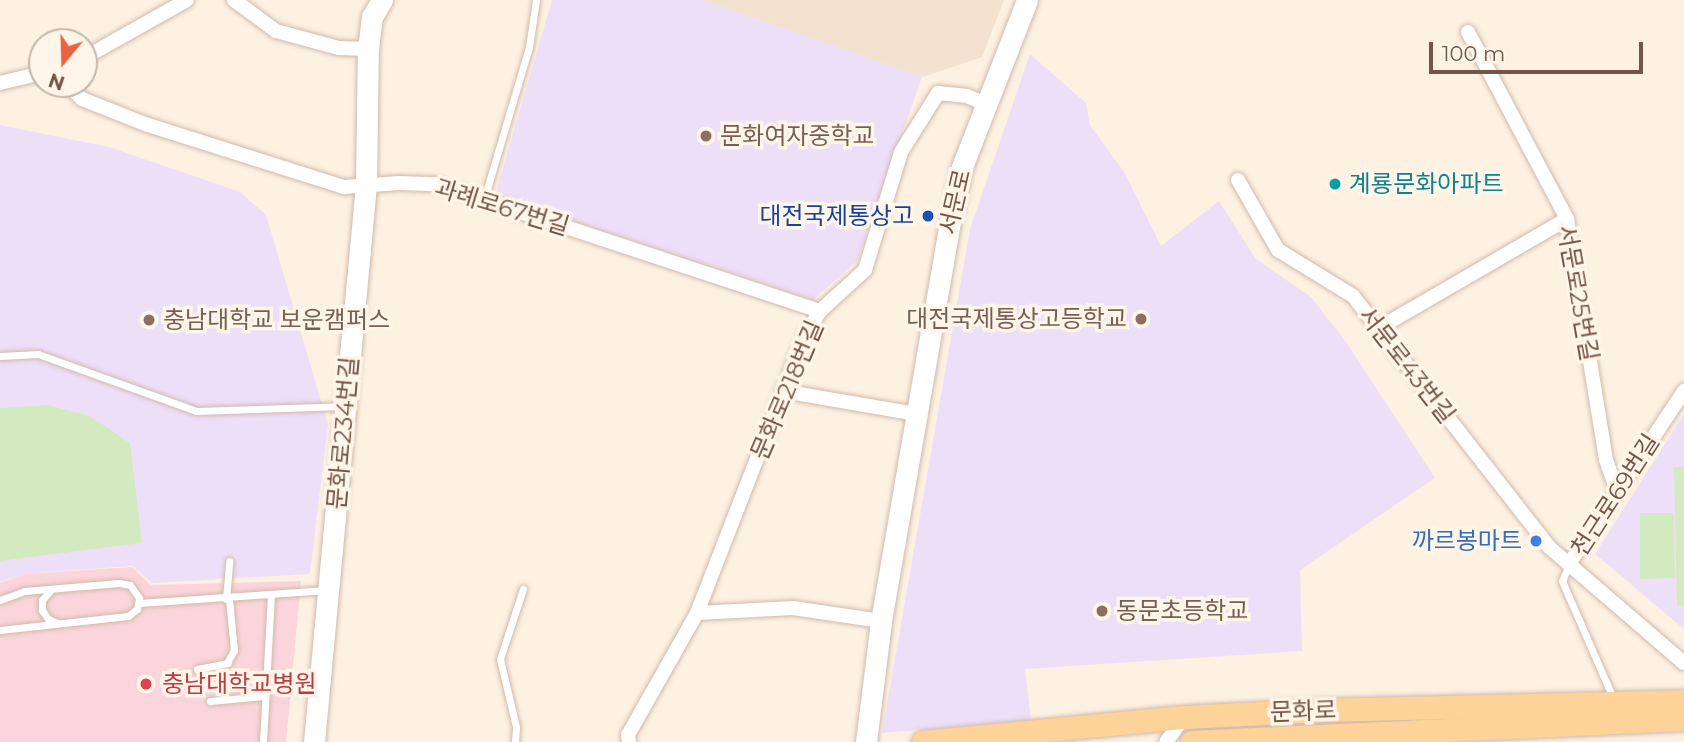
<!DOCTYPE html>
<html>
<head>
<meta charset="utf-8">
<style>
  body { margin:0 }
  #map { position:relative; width:1684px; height:742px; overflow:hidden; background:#fdf1e2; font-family:Montserrat,"Noto Sans KR",sans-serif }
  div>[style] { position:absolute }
  .residential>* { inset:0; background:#f4e2d0 }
  .education>* { inset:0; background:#eedff9 }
  .medical>* { inset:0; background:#fbd5db }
  .green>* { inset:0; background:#d3eac0 }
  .roads { filter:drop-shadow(0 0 2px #d0baac) drop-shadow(0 0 2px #d0baac) }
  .service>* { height:7px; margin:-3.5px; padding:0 3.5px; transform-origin:3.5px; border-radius:3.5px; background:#fff }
  .minor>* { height:14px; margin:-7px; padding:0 7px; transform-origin:7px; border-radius:7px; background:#fff }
  .secondary>* { height:21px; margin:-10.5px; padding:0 10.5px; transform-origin:10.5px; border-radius:10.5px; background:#fff }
  .primary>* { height:23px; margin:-11.5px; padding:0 11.5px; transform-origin:11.5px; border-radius:11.5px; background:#fdd399 }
  .dots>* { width:19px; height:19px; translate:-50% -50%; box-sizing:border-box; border:4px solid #fff5e9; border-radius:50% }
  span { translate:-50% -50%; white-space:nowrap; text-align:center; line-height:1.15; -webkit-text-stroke:7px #fff5e9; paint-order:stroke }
  .education-label { font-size:24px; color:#785e54 }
  .left { translate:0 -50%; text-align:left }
  .right { translate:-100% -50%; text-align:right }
  .culture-label { font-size:24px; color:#0d838f }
  .street-label { font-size:24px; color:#745648 }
  .transit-label { font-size:24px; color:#164399 }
  .shop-label { font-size:24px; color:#366cbe }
  .health-label { font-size:24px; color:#be3a42 }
  .north { position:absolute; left:28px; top:28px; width:70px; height:70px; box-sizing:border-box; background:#fff5e9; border:2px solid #c7b5a9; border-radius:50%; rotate:199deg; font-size:19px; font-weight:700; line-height:28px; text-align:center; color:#745648 }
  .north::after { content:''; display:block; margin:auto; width:24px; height:32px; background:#e96244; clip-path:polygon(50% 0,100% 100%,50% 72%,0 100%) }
  .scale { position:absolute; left:1429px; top:42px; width:214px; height:32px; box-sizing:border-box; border:4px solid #745648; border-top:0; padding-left:9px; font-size:21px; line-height:24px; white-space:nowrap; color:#745648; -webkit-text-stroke:5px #fff5e9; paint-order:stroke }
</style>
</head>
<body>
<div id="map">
  <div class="residential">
    <div style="clip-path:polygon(702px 0,1004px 0,982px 57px,922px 77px)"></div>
  </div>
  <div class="education">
    <div style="clip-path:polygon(552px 0,702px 0,922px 77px,857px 261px,813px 300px,495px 195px)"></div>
    <div style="clip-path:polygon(1030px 54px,1086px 103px,1090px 125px,1124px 172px,1161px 246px,1219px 201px,1256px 259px,1311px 297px,1346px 342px,1435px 478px,1300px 570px,1302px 651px,1025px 669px,1031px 720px,882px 733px,970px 229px)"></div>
    <div style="clip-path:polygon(0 125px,109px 147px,240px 192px,266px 215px,328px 424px,310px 574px,152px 583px,132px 566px,26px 574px,0 582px)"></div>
    <div style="clip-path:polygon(1684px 414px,1684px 629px,1595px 554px)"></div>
  </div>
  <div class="medical">
    <div style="clip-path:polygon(132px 567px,151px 585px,301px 581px,286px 742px,0 742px,0 583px,25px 574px)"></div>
  </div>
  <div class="green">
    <div style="clip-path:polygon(48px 405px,90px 416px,130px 443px,142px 543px,0 561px,0 408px)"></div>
    <div style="clip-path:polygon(1674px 467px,1684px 467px,1684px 606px,1677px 606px)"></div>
    <div style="clip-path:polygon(1640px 513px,1674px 513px,1675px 578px,1640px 579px)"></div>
  </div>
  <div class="roads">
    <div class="service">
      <div style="left:484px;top:199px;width:159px;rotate:-73.5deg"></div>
      <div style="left:529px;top:47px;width:48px;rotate:-81.5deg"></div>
      <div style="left:0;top:356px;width:38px;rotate:-3deg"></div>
      <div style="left:38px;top:354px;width:168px;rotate:19.8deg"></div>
      <div style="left:196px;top:411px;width:147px;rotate:-1.9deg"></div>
      <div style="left:1569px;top:565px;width:17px;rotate:114deg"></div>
      <div style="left:1562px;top:581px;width:122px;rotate:66.4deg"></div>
      <div style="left:50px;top:591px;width:12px;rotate:132deg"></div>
      <div style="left:42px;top:600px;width:10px;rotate:90deg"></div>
      <div style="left:42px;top:610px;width:11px;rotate:56deg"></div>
      <div style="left:48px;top:619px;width:10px;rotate:24deg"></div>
      <div style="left:226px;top:599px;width:38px;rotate:-85deg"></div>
      <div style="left:0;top:600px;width:27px;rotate:-20deg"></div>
      <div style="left:25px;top:591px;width:94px;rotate:-4.9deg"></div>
      <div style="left:119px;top:583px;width:11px;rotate:10deg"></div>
      <div style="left:130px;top:585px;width:16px;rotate:55deg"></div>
      <div style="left:139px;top:598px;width:11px;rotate:100deg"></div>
      <div style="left:137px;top:609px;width:11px;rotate:142deg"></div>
      <div style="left:128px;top:616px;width:129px;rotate:173.8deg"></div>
      <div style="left:139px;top:603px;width:188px;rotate:-4deg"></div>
      <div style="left:197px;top:669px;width:31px;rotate:-11deg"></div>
      <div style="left:227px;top:663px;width:15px;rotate:-62deg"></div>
      <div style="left:234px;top:650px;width:51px;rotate:-95.6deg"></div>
      <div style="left:210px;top:701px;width:54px;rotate:-5.3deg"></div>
      <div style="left:263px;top:742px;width:147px;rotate:-86.9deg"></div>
      <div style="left:515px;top:742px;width:15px;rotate:-86deg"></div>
      <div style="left:516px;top:727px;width:70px;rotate:-103.2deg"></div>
      <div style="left:500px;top:659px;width:74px;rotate:-71.8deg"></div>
    </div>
    <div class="minor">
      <div style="left:234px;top:0;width:52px;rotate:36.4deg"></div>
      <div style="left:276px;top:31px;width:65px;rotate:15.1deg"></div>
      <div style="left:339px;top:48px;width:29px;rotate:2deg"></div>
      <div style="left:1468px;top:32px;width:212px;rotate:62.1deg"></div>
      <div style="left:1567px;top:219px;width:244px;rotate:80.8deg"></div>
      <div style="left:1606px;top:460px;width:33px;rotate:70deg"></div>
      <div style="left:84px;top:58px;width:118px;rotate:-29.4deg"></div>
      <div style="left:0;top:83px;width:43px;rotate:-13.4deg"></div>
      <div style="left:67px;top:84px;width:21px;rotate:45deg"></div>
      <div style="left:82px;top:99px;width:68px;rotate:21.6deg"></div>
      <div style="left:145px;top:124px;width:209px;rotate:17.6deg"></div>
      <div style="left:344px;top:187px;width:55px;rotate:-4.2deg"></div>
      <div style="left:399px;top:183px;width:37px;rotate:2deg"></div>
      <div style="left:436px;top:184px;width:404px;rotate:18.3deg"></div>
      <div style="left:1238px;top:180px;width:81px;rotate:60.3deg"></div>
      <div style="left:1278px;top:250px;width:88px;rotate:31.5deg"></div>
      <div style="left:1353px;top:296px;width:318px;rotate:52deg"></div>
      <div style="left:1549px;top:547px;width:178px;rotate:40.7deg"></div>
      <div style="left:1379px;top:328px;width:217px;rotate:-30.1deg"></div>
      <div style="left:783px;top:391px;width:135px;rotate:9.8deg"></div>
      <div style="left:1569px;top:564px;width:208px;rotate:-56.4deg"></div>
      <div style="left:697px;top:613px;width:96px;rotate:-3deg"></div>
      <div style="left:793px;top:608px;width:89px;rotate:8.4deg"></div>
      <div style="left:629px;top:742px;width:7px;rotate:-98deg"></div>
      <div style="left:628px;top:735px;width:140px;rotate:-60.5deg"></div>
      <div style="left:697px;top:613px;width:291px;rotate:-68.8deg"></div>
      <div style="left:802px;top:342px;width:36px;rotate:-60deg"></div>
      <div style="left:820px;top:311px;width:61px;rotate:-42.3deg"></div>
      <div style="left:865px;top:270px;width:123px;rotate:-73deg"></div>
      <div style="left:901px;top:152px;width:70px;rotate:-57.9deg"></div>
      <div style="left:938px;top:93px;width:29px;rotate:6deg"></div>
      <div style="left:967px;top:96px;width:20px;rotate:24deg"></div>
      <div style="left:1166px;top:742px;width:31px;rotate:-54deg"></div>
    </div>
    <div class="secondary">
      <div style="left:314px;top:742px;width:559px;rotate:-84.67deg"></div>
      <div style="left:366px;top:185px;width:136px;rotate:-89.2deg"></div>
      <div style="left:368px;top:49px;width:32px;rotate:-83deg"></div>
      <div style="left:372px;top:17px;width:20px;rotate:-60deg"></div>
      <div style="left:866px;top:742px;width:122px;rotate:-82.9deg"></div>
      <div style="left:881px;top:621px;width:406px;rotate:-80.2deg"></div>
      <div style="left:950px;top:221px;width:55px;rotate:-77.5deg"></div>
      <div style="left:962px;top:167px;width:179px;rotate:-68.7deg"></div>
    </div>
    <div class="primary">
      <div style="left:923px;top:742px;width:262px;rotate:-5.5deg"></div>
      <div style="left:1184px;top:717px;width:139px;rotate:-2.9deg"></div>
      <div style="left:1323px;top:710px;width:361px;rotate:-1.4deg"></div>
      <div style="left:1192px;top:742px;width:493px;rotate:-2.7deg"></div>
    </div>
  </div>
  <div class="dots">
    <div style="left:706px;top:136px;background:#8d6e63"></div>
    <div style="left:1335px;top:184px;background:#0f9aa8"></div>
    <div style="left:928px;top:216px;background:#1a4fb4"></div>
    <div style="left:1141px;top:319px;background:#8d6e63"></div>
    <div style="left:149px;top:320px;background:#8d6e63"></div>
    <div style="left:1536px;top:541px;background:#3f7fe0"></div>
    <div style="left:1102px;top:611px;background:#8d6e63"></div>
    <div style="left:146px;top:684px;background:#e0444e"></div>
  </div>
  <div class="education-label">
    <span class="left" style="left:720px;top:136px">문화여자중학교</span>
    <span class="right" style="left:1127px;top:319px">대전국제통상고등학교</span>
    <span class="left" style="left:163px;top:320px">충남대학교 보운캠퍼스</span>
    <span class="left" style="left:1116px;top:611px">동문초등학교</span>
  </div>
  <div class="culture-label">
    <span class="left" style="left:1349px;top:184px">계룡문화아파트</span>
  </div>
  <div class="street-label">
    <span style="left:955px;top:202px;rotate:-77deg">서문로</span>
    <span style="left:502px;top:207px;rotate:17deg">과례로67번길</span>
    <span style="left:1578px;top:293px;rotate:80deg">서문로25번길</span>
    <span style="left:1407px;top:365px;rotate:52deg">서문로43번길</span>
    <span style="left:787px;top:390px;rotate:-67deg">문화로218번길</span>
    <span style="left:343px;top:433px;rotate:-85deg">문화로234번길</span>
    <span style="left:1615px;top:495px;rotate:-57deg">천근로69번길</span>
    <span style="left:1303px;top:711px;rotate:-2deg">문화로</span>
  </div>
  <div class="transit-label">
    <span class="right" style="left:914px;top:216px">대전국제통상고</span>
  </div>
  <div class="shop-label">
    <span class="right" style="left:1522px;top:541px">까르봉마트</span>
  </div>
  <div class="health-label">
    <span class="left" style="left:162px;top:684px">충남대학교병원</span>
  </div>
  <div class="north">N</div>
  <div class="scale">100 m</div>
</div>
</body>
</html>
